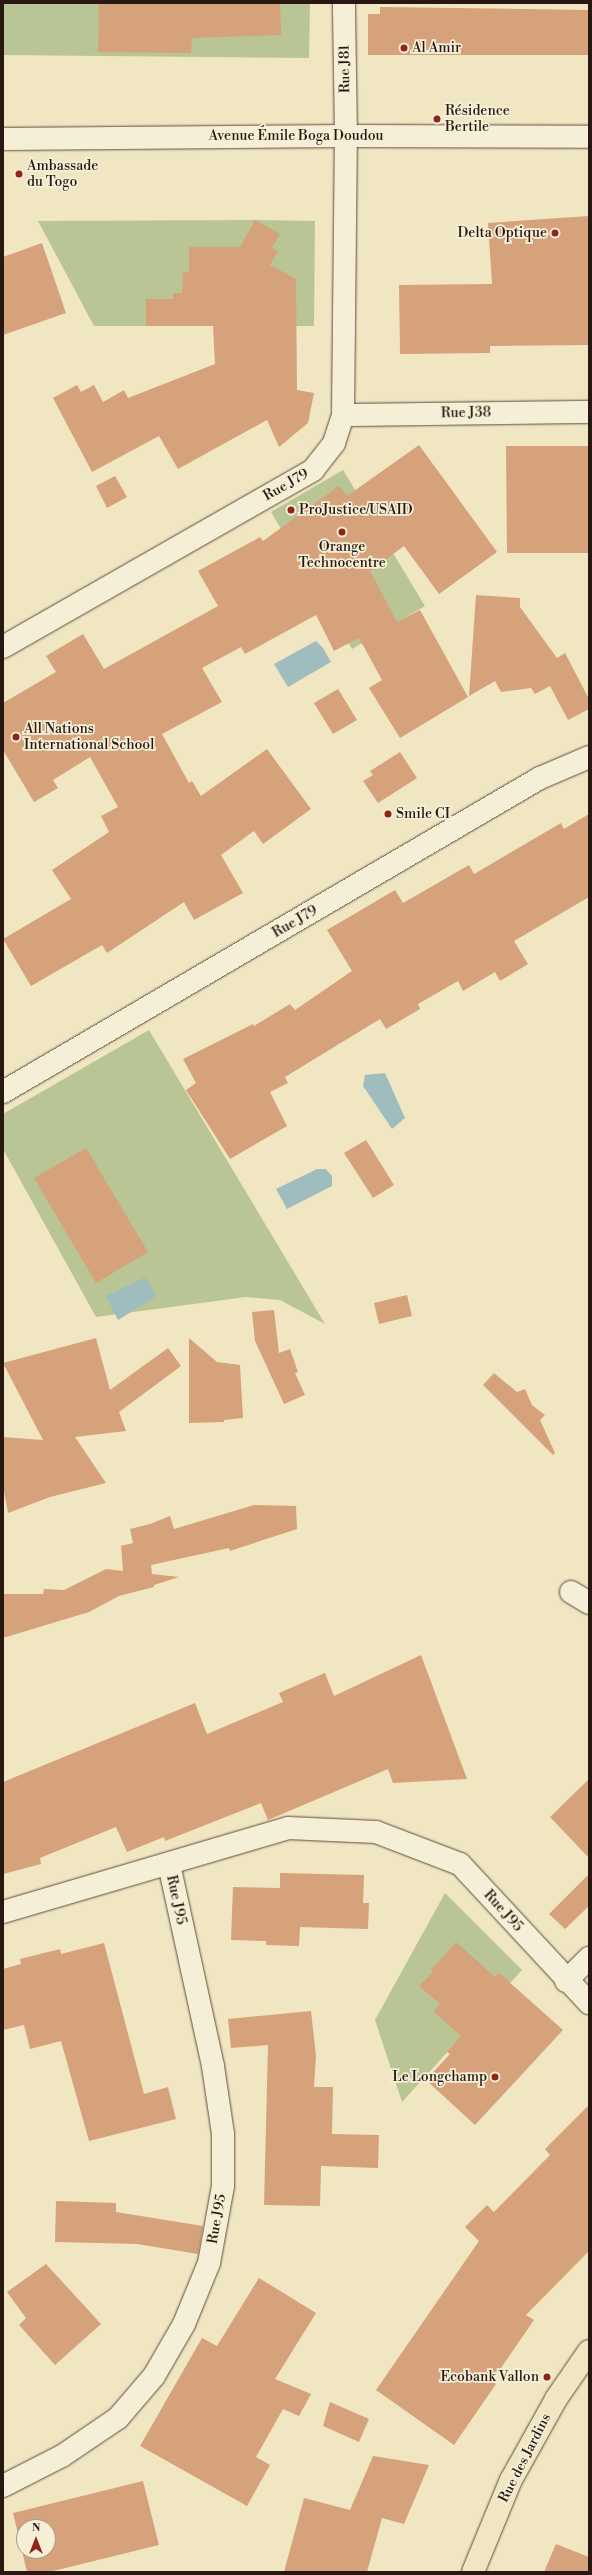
<!DOCTYPE html>
<html>
<head>
<meta charset="utf-8">
<style>
  body { margin:0 }
  #map { position:relative; width:592px; height:2575px; overflow:hidden; background:#f1e6c2; font-family:"Libre Bodoni",serif }
  div>[style] { position:absolute }
  .green>* { inset:0; background:#b9c594 }
  .water>* { inset:0; background:#9fbdbe }
  .building>* { inset:0; background:#d5a27b }
  .roads { filter:drop-shadow(0 0 1px #5b4c3e) drop-shadow(0 0 1px #5b4c3e) }
  .minor>* { height:22px; margin:-11px; padding:0 11px; transform-origin:11px; border-radius:11px; background:#f6efd7 }
  .major>* { height:22px; margin:-11px; padding:0 11px; transform-origin:11px; border-radius:11px; background:#f1e6c2 }
  .dots>* { width:11px; height:11px; translate:-50% -50%; box-sizing:border-box; border:2px solid #f6efd7; border-radius:50% }
  span { translate:-50% -50%; white-space:nowrap; text-align:center; line-height:1.15; -webkit-text-stroke:3.5px #f6efd7; paint-order:stroke }
  .poi-label { font-size:14px; color:#291812 }
  .left { translate:0 -50%; text-align:left }
  .right { translate:-100% -50%; text-align:right }
  .street-label { font-size:14px; color:#291812 }
  .frame { position:absolute; inset:0; border:4px solid #291812; pointer-events:none }
  .north { position:absolute; left:16px; top:2519px; width:40px; height:40px; box-sizing:border-box; background:#f6efd7; border:1px solid #a49988; border-radius:50%; rotate:0deg; font-size:11px; font-weight:700; line-height:16px; text-align:center; color:#291812 }
  .north::after { content:''; display:block; margin:auto; width:14px; height:18px; background:#8f2418; clip-path:polygon(50% 0,100% 100%,50% 72%,0 100%) }
</style>
</head>
<body>
<div id="map">
  <div class="green">
    <div style="clip-path:polygon(3px 3px,310px 3px,309px 58px,3px 55px)"></div>
    <div style="clip-path:polygon(255px 220px,315px 221px,314px 326px,94px 326px,38px 221px)"></div>
    <div style="clip-path:polygon(343px 470px,425px 606px,352px 649px,271px 512px)"></div>
    <div style="clip-path:polygon(149px 1030px,325px 1324px,280px 1300px,246px 1297px,96px 1317px,3px 1149px,3px 1114px)"></div>
    <div style="clip-path:polygon(445px 1893px,522px 1970px,402px 2102px,375px 2020px)"></div>
  </div>
  <div class="water">
    <div style="clip-path:polygon(316px 641px,323px 648px,331px 662px,288px 687px,274px 664px)"></div>
    <div style="clip-path:polygon(385px 1073px,405px 1118px,392px 1129px,363px 1086px,365px 1075px)"></div>
    <div style="clip-path:polygon(317px 1169px,326px 1169px,332px 1176px,332px 1186px,287px 1209px,276px 1189px)"></div>
    <div style="clip-path:polygon(145px 1277px,157px 1296px,118px 1320px,106px 1296px)"></div>
  </div>
  <div class="building">
    <div style="clip-path:polygon(99px 3px,280px 3px,281px 35px,192px 38px,191px 53px,98px 52px)"></div>
    <div style="clip-path:polygon(380px 7px,589px 10px,589px 55px,368px 55px,368px 14px,380px 14px)"></div>
    <div style="clip-path:polygon(589px 216px,589px 345px,490px 346px,490px 353px,400px 354px,399px 285px,492px 284px,488px 223px)"></div>
    <div style="clip-path:polygon(255px 220px,280px 234px,272px 248px,278px 251px,270px 265px,296px 279px,297px 390px,314px 393px,308px 423px,279px 447px,267px 420px,178px 469px,159px 436px,92px 472px,53px 398px,77px 385px,81px 392px,94px 385px,103px 402px,124px 390px,128px 398px,215px 364px,213px 326px,146px 326px,146px 299px,173px 299px,173px 293px,182px 293px,183px 272px,189px 272px,189px 247px,240px 247px)"></div>
    <div style="clip-path:polygon(42px 243px,66px 313px,3px 335px,3px 257px)"></div>
    <div style="clip-path:polygon(419px 445px,497px 552px,439px 594px,404px 546px,370px 571px,397px 622px,420px 610px,468px 697px,400px 738px,369px 688px,382px 680px,359px 638px,334px 651px,316px 615px,245px 654px,241px 647px,202px 668px,222px 702px,162px 734px,189px 783px,192px 781px,201px 796px,267px 749px,311px 809px,263px 844px,254px 831px,221px 855px,243px 893px,194px 920px,184px 902px,107px 953px,102px 945px,31px 986px,3px 939px,71px 899px,52px 870px,109px 832px,101px 816px,118px 807px,90px 757px,53px 780px,58px 788px,34px 802px,3px 750px,3px 703px,56px 672px,46px 656px,83px 634px,104px 669px,218px 606px,198px 571px,260px 537px,263px 541px,339px 486px,347px 496px)"></div>
    <div style="clip-path:polygon(506px 446px,589px 446px,589px 553px,507px 553px)"></div>
    <div style="clip-path:polygon(115px 476px,127px 497px,107px 508px,96px 486px)"></div>
    <div style="clip-path:polygon(476px 595px,520px 598px,520px 607px,557px 658px,565px 653px,589px 699px,589px 709px,568px 720px,550px 686px,535px 694px,531px 688px,501px 692px,495px 681px,469px 696px)"></div>
    <div style="clip-path:polygon(338px 689px,357px 720px,333px 734px,314px 703px)"></div>
    <div style="clip-path:polygon(400px 752px,417px 778px,378px 803px,363px 781px,373px 775px,370px 771px)"></div>
    <div style="clip-path:polygon(589px 814px,589px 897px,514px 941px,528px 964px,500px 981px,495px 972px,463px 991px,458px 981px,418px 1004px,420px 1009px,386px 1029px,380px 1019px,285px 1077px,288px 1083px,270px 1092px,287px 1126px,230px 1159px,186px 1090px,196px 1083px,183px 1059px,253px 1024px,254px 1026px,290px 1004px,295px 1010px,352px 971px,327px 930px,395px 890px,403px 903px,469px 865px,474px 874px,561px 823px,564px 829px)"></div>
    <div style="clip-path:polygon(366px 1140px,394px 1185px,373px 1198px,344px 1153px)"></div>
    <div style="clip-path:polygon(86px 1148px,148px 1252px,96px 1283px,34px 1178px)"></div>
    <div style="clip-path:polygon(407px 1295px,412px 1316px,379px 1324px,374px 1303px)"></div>
    <div style="clip-path:polygon(274px 1310px,279px 1353px,290px 1349px,298px 1372px,295px 1373px,305px 1395px,284px 1404px,255px 1341px,252px 1312px)"></div>
    <div style="clip-path:polygon(96px 1338px,110px 1390px,168px 1348px,181px 1366px,119px 1412px,126px 1431px,75px 1437px,106px 1483px,50px 1497px,8px 1513px,3px 1485px,3px 1437px,43px 1440px,3px 1363px)"></div>
    <div style="clip-path:polygon(189px 1338px,217px 1362px,240px 1365px,243px 1418px,224px 1420px,224px 1422px,189px 1423px)"></div>
    <div style="clip-path:polygon(494px 1373px,517px 1392px,525px 1389px,532px 1405px,545px 1415px,540px 1420px,555px 1453px,553px 1455px,483px 1385px)"></div>
    <div style="clip-path:polygon(254px 1505px,296px 1506px,297px 1529px,230px 1551px,229px 1548px,151px 1565px,152px 1574px,179px 1577px,154px 1585px,154px 1587px,119px 1596px,89px 1612px,3px 1638px,3px 1594px,43px 1594px,44px 1589px,64px 1590px,106px 1569px,123px 1571px,121px 1546px,133px 1543px,130px 1529px,150px 1524px,170px 1516px,174px 1529px)"></div>
    <div style="clip-path:polygon(421px 1655px,467px 1779px,393px 1783px,388px 1769px,268px 1820px,261px 1803px,165px 1841px,164px 1837px,127px 1852px,116px 1827px,40px 1858px,41px 1864px,3px 1874px,3px 1782px,195px 1703px,207px 1734px,283px 1702px,279px 1693px,325px 1673px,334px 1696px)"></div>
    <div style="clip-path:polygon(589px 1779px,589px 1858px,550px 1817px)"></div>
    <div style="clip-path:polygon(280px 1873px,364px 1875px,363px 1903px,369px 1903px,368px 1929px,300px 1927px,299px 1946px,266px 1945px,266px 1941px,231px 1940px,233px 1887px,280px 1888px)"></div>
    <div style="clip-path:polygon(589px 1874px,589px 1906px,565px 1929px,549px 1914px)"></div>
    <div style="clip-path:polygon(456px 1942px,495px 1977px,499px 1973px,563px 2030px,475px 2125px,426px 2080px,450px 2054px,447px 2052px,461px 2036px,433px 2011px,440px 2004px,419px 1986px,433px 1972px,431px 1970px)"></div>
    <div style="clip-path:polygon(104px 1943px,144px 2094px,168px 2087px,176px 2119px,89px 2141px,61px 2041px,30px 2049px,24px 2025px,3px 2030px,3px 1969px,21px 1964px,20px 1959px,60px 1949px,61px 1954px)"></div>
    <div style="clip-path:polygon(311px 2011px,316px 2056px,314px 2087px,333px 2087px,332px 2134px,379px 2135px,378px 2168px,321px 2166px,320px 2206px,264px 2205px,268px 2045px,231px 2048px,228px 2019px)"></div>
    <div style="clip-path:polygon(589px 2105px,589px 2251px,526px 2315px,534px 2320px,492px 2381px,496px 2384px,454px 2445px,376px 2390px,479px 2241px,465px 2227px,487px 2205px,494px 2212px,550px 2155px,545px 2149px)"></div>
    <div style="clip-path:polygon(56px 2201px,116px 2203px,116px 2212px,203px 2226px,198px 2254px,137px 2244px,55px 2242px)"></div>
    <div style="clip-path:polygon(46px 2264px,101px 2324px,55px 2365px,19px 2325px,26px 2318px,7px 2292px)"></div>
    <div style="clip-path:polygon(259px 2278px,316px 2313px,275px 2379px,311px 2394px,299px 2416px,283px 2409px,256px 2457px,270px 2465px,247px 2506px,140px 2446px,202px 2338px,217px 2346px)"></div>
    <div style="clip-path:polygon(330px 2402px,369px 2419px,359px 2442px,323px 2426px)"></div>
    <div style="clip-path:polygon(373px 2456px,429px 2465px,404px 2524px,382px 2518px,367px 2572px,284px 2572px,304px 2498px,350px 2510px)"></div>
    <div style="clip-path:polygon(evenodd,143px 2481px,159px 2545px,49px 2572px,27px 2572px,13px 2513px,143px 2481px,24px 2527px,48px 2527px,48px 2551px,24px 2551px,24px 2527px)"></div>
    <div style="clip-path:polygon(556px 2544px,589px 2557px,589px 2572px,544px 2572px)"></div>
  </div>
  <div class="roads">
    <div class="minor">
      <div style="left:3px;top:139px;width:343px;rotate:-0.5deg"></div>
      <div style="left:346px;top:136px;width:243px;rotate:0.2deg"></div>
      <div style="left:343px;top:415px;width:246px;rotate:-0.7deg"></div>
      <div style="left:3px;top:647px;width:357px;rotate:-29.7deg"></div>
      <div style="left:313px;top:470px;width:34px;rotate:-52deg"></div>
      <div style="left:334px;top:443px;width:29px;rotate:-72deg"></div>
      <div style="left:343px;top:415px;width:279px;rotate:-89.4deg"></div>
      <div style="left:346px;top:136px;width:133px;rotate:-90.9deg"></div>
      <div style="left:3px;top:1092px;width:622px;rotate:-30.32deg"></div>
      <div style="left:540px;top:778px;width:53px;rotate:-23.2deg"></div>
      <div style="left:571px;top:1592px;width:21px;rotate:31deg"></div>
      <div style="left:3px;top:1912px;width:297px;rotate:-16.4deg"></div>
      <div style="left:288px;top:1828px;width:88px;rotate:2.6deg"></div>
      <div style="left:376px;top:1832px;width:90px;rotate:20.9deg"></div>
      <div style="left:460px;top:1864px;width:190px;rotate:47.1deg"></div>
      <div style="left:566px;top:1981px;width:33px;rotate:-45deg"></div>
      <div style="left:3px;top:2486px;width:66px;rotate:-27deg"></div>
      <div style="left:62px;top:2456px;width:68px;rotate:-34.2deg"></div>
      <div style="left:118px;top:2418px;width:55px;rotate:-49.4deg"></div>
      <div style="left:154px;top:2376px;width:60px;rotate:-60deg"></div>
      <div style="left:184px;top:2324px;width:66px;rotate:-67.7deg"></div>
      <div style="left:209px;top:2263px;width:78px;rotate:-79.7deg"></div>
      <div style="left:223px;top:2186px;width:52px;rotate:-90deg"></div>
      <div style="left:223px;top:2134px;width:69px;rotate:-98.4deg"></div>
      <div style="left:213px;top:2066px;width:206px;rotate:-102.3deg"></div>
    </div>
    <div class="major">
      <div style="left:473px;top:2572px;width:100px;rotate:-67.6deg"></div>
      <div style="left:511px;top:2480px;width:93px;rotate:-60.9deg"></div>
      <div style="left:556px;top:2399px;width:58px;rotate:-55.5deg"></div>
    </div>
  </div>
  <div class="dots">
    <div style="left:404px;top:48px;background:#8f2418"></div>
    <div style="left:437px;top:119px;background:#8f2418"></div>
    <div style="left:19px;top:174px;background:#8f2418"></div>
    <div style="left:555px;top:233px;background:#8f2418"></div>
    <div style="left:291px;top:510px;background:#8f2418"></div>
    <div style="left:342px;top:532px;background:#8f2418"></div>
    <div style="left:16px;top:737px;background:#8f2418"></div>
    <div style="left:388px;top:814px;background:#8f2418"></div>
    <div style="left:495px;top:2077px;background:#8f2418"></div>
    <div style="left:547px;top:2377px;background:#8f2418"></div>
  </div>
  <div class="poi-label">
    <span class="left" style="left:412px;top:48px">Al Amir</span>
    <span class="left" style="left:445px;top:119px">Résidence<br>Bertile</span>
    <span class="left" style="left:27px;top:174px">Ambassade<br>du Togo</span>
    <span class="right" style="left:547px;top:233px">Delta Optique</span>
    <span class="left" style="left:299px;top:510px">ProJustice/USAID</span>
    <span style="left:342px;top:555px">Orange<br>Technocentre</span>
    <span class="left" style="left:24px;top:737px">All Nations<br>International School</span>
    <span class="left" style="left:396px;top:814px">Smile CI</span>
    <span class="right" style="left:487px;top:2077px">Le Longchamp</span>
    <span class="right" style="left:539px;top:2377px">Ecobank Vallon</span>
  </div>
  <div class="street-label">
    <span style="left:345px;top:69px;rotate:-91deg">Rue J81</span>
    <span style="left:296px;top:136px">Avenue Émile Boga Doudou</span>
    <span style="left:466px;top:413px;rotate:-1deg">Rue J38</span>
    <span style="left:286px;top:485px;rotate:-30deg">Rue J79</span>
    <span style="left:295px;top:922px;rotate:-30deg">Rue J79</span>
    <span style="left:176px;top:1900px;rotate:78deg">Rue J95</span>
    <span style="left:503px;top:1911px;rotate:48deg">Rue J95</span>
    <span style="left:217px;top:2219px;rotate:-80deg">Rue J95</span>
    <span style="left:525px;top:2458px;rotate:-63deg">Rue des Jardins</span>
  </div>
  <div class="frame"></div>
  <div class="north">N</div>
</div>
</body>
</html>
